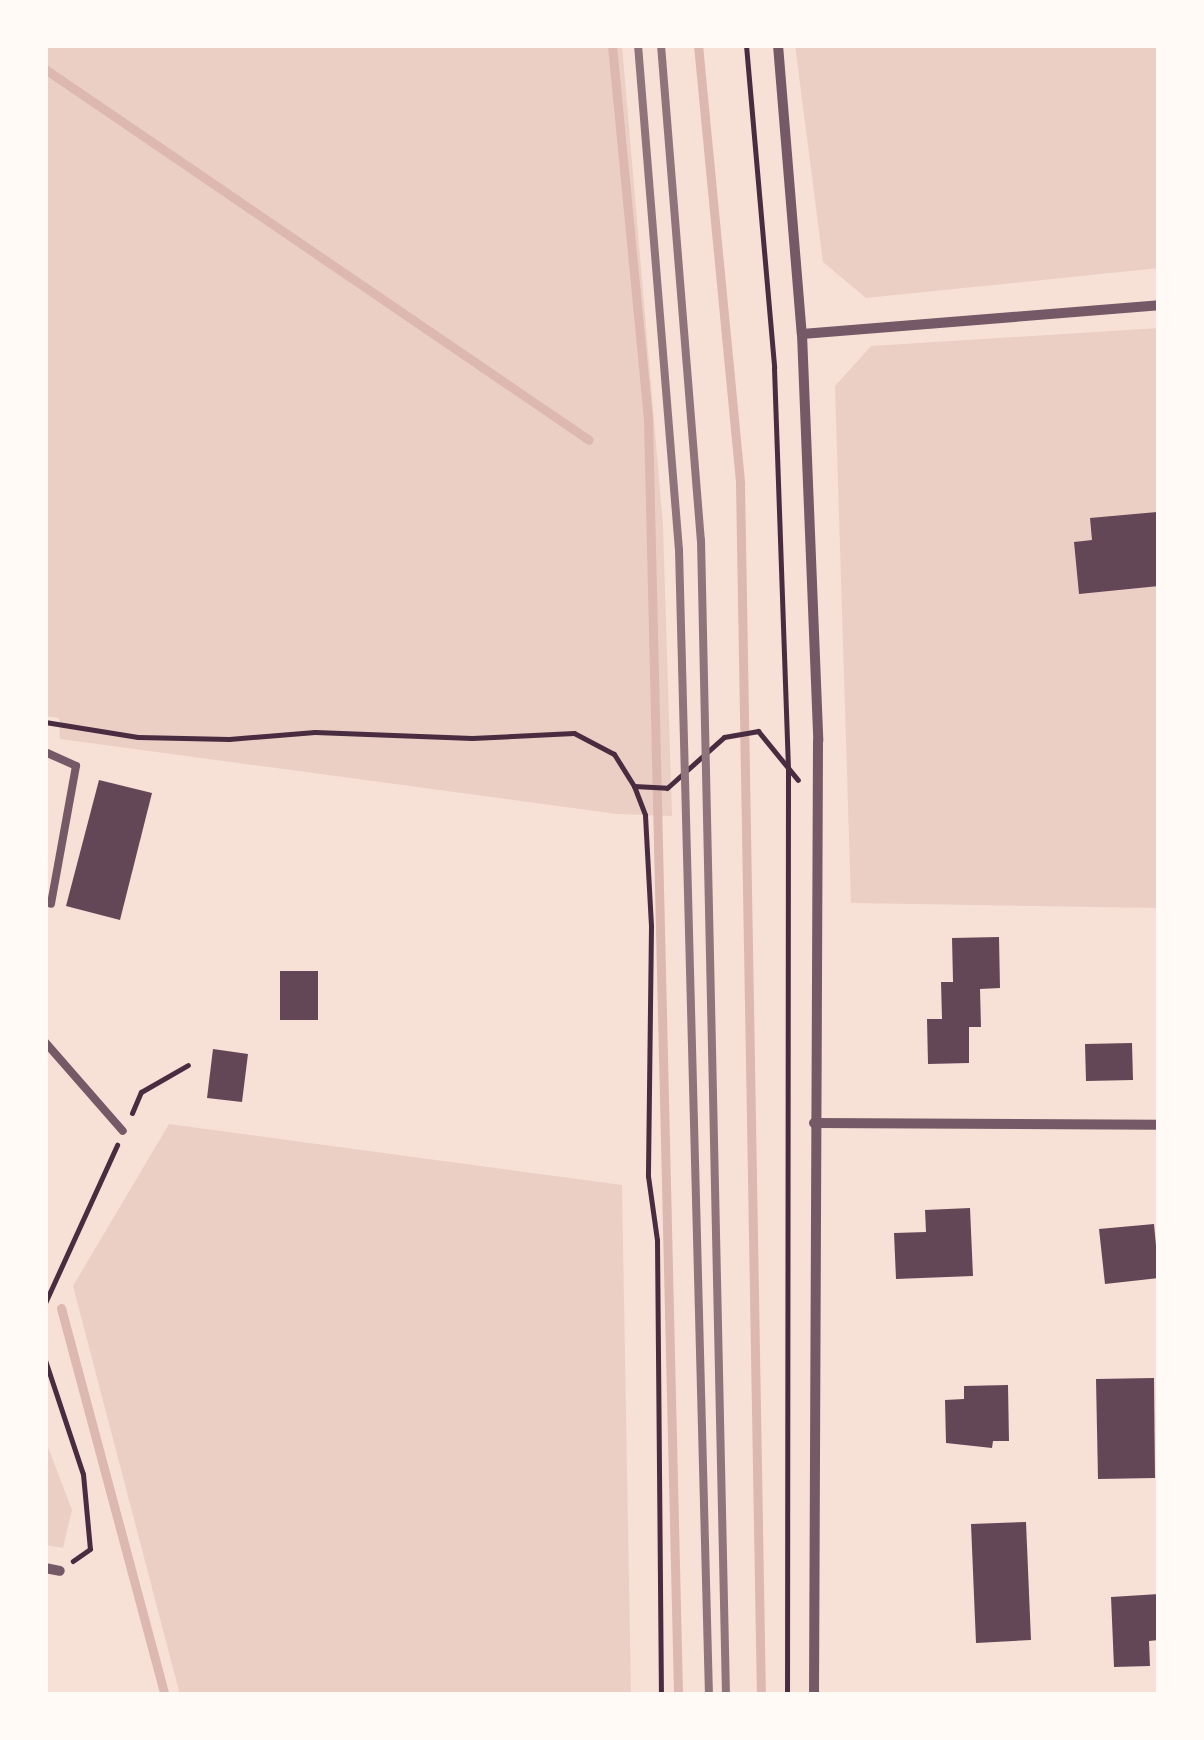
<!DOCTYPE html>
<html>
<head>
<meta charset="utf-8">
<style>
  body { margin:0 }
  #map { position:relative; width:1204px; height:1740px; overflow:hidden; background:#f7e1d7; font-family:Roboto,sans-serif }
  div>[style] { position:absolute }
  .green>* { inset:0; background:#ebcfc5 }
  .stream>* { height:9px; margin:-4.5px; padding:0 4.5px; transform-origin:4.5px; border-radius:4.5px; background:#dcb8b0 }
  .building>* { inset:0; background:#644757 }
  .path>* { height:5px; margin:-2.5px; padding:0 2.5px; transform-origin:2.5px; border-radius:2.5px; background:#4a2c40 }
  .service>* { height:8px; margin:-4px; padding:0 4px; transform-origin:4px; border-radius:4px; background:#755966 }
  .minor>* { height:10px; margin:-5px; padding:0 5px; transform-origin:5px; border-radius:5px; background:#755966 }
  .rail>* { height:8px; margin:-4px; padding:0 4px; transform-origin:4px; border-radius:4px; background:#8f747c }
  span { translate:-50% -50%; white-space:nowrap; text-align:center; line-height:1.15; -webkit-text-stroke:8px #fffaf5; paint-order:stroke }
  .frame { position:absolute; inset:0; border:48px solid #fffaf5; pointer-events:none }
</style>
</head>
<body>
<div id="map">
  <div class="green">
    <div style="clip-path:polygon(45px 45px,622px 45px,663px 525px,672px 816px,617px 814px,60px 739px,59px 718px,45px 716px)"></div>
    <div style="clip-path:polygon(795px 45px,1159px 45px,1159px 268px,866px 298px,823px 262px)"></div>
    <div style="clip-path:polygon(1159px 328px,1159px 908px,851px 903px,835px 386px,871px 346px)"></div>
    <div style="clip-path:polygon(169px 1124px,622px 1185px,631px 1695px,180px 1695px,73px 1286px)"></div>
    <div style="clip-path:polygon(45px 1439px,72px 1510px,63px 1548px,45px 1545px)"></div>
  </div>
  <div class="stream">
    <div style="left:612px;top:45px;width:377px;rotate:84.5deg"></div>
    <div style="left:648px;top:420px;width:1275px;rotate:88.65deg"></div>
    <div style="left:698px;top:45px;width:441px;rotate:84.5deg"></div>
    <div style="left:740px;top:484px;width:1211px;rotate:89.01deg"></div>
    <div style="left:45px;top:69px;width:658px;rotate:34.29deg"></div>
    <div style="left:61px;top:1308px;width:401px;rotate:75deg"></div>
  </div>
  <div class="building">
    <div style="clip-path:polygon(1157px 512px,1159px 586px,1079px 594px,1074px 542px,1092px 540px,1090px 518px)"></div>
    <div style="clip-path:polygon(99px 780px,152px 793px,120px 920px,66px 906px)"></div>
    <div style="clip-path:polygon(999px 937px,1000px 988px,980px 989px,981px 1027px,969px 1027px,969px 1063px,928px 1064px,927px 1019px,942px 1019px,941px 982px,953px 982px,952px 938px)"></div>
    <div style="clip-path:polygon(280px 971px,318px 971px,318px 1020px,280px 1020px)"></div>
    <div style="clip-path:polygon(1132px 1043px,1133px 1080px,1086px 1081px,1085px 1044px)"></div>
    <div style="clip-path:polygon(213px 1049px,248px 1054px,242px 1102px,207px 1098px)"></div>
    <div style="clip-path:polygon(970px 1208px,973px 1276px,896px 1279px,894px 1233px,926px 1232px,925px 1210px)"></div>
    <div style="clip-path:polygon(1154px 1224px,1159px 1278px,1105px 1284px,1099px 1229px)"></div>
    <div style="clip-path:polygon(1154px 1378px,1155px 1478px,1098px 1479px,1096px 1379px)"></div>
    <div style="clip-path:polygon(1008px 1385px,1009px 1441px,993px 1441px,992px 1448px,946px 1443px,945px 1400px,964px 1399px,964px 1386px)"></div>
    <div style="clip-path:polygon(1026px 1522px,1031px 1640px,976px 1643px,971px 1524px)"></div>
    <div style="clip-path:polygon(1159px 1594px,1159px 1640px,1149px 1641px,1150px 1666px,1114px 1667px,1111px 1597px)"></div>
  </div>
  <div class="path">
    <div style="left:746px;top:45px;width:324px;rotate:85deg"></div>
    <div style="left:774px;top:368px;width:400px;rotate:88deg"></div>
    <div style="left:788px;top:768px;width:927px;rotate:90.06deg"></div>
    <div style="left:45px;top:722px;width:94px;rotate:9.2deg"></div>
    <div style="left:138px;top:737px;width:91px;rotate:1.3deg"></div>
    <div style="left:229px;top:739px;width:86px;rotate:-4.7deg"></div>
    <div style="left:315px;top:732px;width:157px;rotate:2.2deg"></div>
    <div style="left:472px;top:738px;width:102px;rotate:-2.8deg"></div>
    <div style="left:574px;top:733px;width:45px;rotate:27.7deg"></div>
    <div style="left:614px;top:754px;width:38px;rotate:58deg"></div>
    <div style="left:634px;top:786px;width:31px;rotate:69deg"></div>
    <div style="left:645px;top:815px;width:111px;rotate:86.9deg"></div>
    <div style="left:651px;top:926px;width:250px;rotate:90.7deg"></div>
    <div style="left:648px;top:1176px;width:65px;rotate:82deg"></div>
    <div style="left:657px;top:1240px;width:455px;rotate:89.5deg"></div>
    <div style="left:634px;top:786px;width:33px;rotate:3deg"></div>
    <div style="left:667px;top:788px;width:76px;rotate:-41.8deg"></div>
    <div style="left:724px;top:737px;width:35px;rotate:-10deg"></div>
    <div style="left:758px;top:731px;width:63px;rotate:50.8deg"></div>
    <div style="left:132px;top:1113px;width:23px;rotate:-67deg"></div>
    <div style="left:141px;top:1092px;width:54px;rotate:-29.9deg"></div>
    <div style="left:45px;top:1303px;width:174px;rotate:-65.5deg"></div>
    <div style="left:45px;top:1360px;width:120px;rotate:71.6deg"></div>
    <div style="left:83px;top:1474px;width:75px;rotate:84.7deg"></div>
    <div style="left:90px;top:1549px;width:21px;rotate:145deg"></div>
  </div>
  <div class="service">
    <div style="left:45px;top:752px;width:34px;rotate:24deg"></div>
    <div style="left:76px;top:766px;width:140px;rotate:100.3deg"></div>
    <div style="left:45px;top:1042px;width:118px;rotate:48.8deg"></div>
  </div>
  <div class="minor">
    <div style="left:778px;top:45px;width:290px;rotate:85.3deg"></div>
    <div style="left:802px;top:334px;width:407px;rotate:87.7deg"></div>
    <div style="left:818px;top:741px;width:954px;rotate:90.24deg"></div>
    <div style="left:802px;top:334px;width:358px;rotate:-4.6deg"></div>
    <div style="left:814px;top:1123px;width:345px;rotate:0.3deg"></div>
    <div style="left:45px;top:1568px;width:15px;rotate:11deg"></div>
  </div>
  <div class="rail">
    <div style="left:638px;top:45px;width:507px;rotate:85.36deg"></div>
    <div style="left:679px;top:550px;width:1145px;rotate:88.5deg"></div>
    <div style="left:661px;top:45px;width:497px;rotate:85.4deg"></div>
    <div style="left:701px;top:540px;width:1155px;rotate:88.76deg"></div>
  </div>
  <div class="frame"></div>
</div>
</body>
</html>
